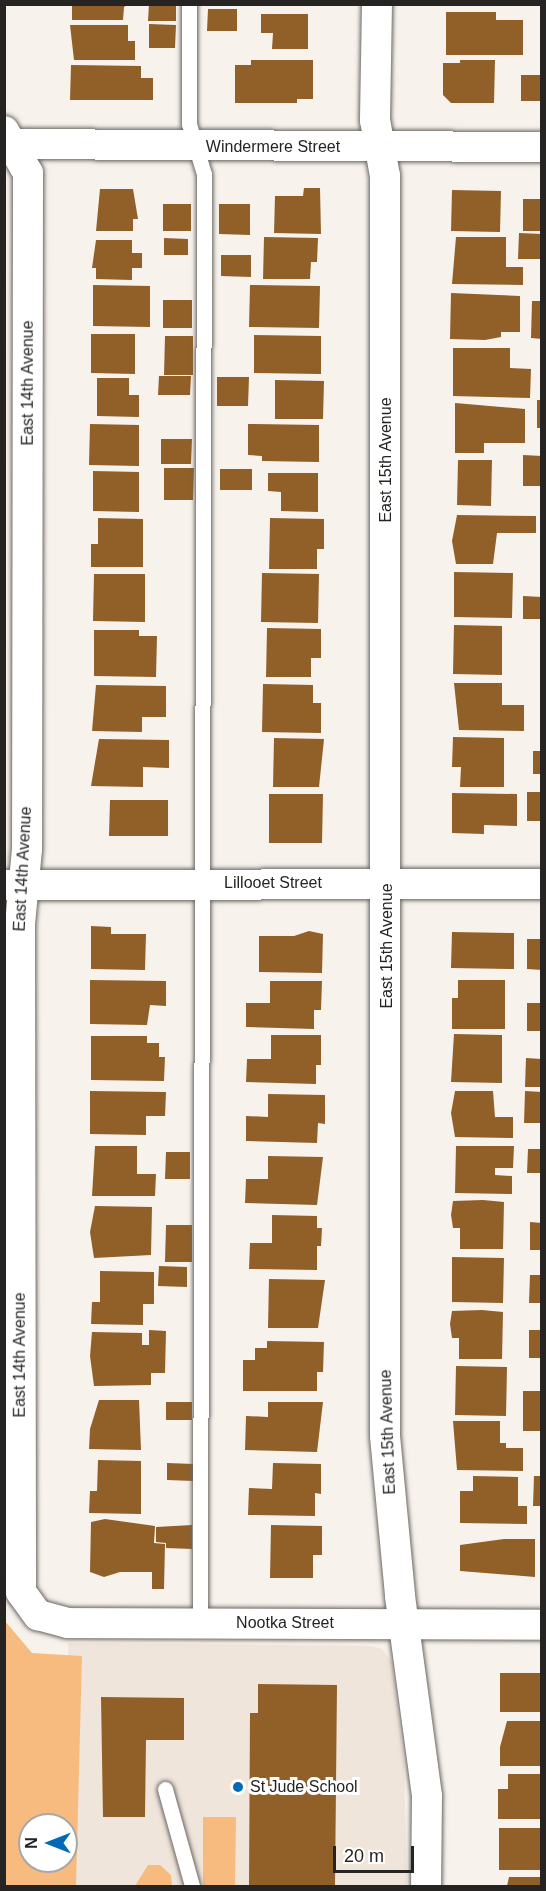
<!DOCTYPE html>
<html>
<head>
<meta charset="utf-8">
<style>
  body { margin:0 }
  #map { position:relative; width:546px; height:1891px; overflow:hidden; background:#f8f2ed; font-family:Helvetica,sans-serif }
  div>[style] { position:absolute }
  .built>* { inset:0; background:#f0e5da }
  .green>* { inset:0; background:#f7bb80 }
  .building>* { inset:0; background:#915f28 }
  .roads { filter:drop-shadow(0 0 2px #6b6762) drop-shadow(0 0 2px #6b6762) }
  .service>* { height:15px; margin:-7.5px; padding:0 7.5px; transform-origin:7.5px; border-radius:7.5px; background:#fff }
  .minor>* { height:30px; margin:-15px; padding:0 15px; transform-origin:15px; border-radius:15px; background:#fff }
  .dots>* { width:16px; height:16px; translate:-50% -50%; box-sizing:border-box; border:3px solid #fff; border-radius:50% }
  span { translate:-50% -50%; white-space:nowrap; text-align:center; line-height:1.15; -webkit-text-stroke:6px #fff; paint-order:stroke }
  .street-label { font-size:16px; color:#262422 }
  .poi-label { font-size:16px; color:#262422 }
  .left { translate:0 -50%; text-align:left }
  .frame { position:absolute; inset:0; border:6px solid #262422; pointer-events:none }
  .north { position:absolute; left:18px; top:1813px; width:60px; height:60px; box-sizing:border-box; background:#fff; border:2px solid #a8a7a7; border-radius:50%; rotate:270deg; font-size:16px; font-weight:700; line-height:24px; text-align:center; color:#262422 }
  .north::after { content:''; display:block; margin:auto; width:21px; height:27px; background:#026ab6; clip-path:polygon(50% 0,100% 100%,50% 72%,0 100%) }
  .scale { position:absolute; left:333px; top:1846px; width:81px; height:27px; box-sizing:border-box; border:3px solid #262422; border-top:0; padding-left:8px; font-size:18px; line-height:21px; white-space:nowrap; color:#262422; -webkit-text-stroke:4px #fff; paint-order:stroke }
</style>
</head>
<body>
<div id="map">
  <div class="built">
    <div style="clip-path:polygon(68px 1643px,371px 1646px,382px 1649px,392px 1662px,404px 1764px,407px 1886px,74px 1886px)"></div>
  </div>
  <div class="green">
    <div style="clip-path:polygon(evenodd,5px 1621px,32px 1653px,82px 1656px,76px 1886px,5px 1886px,5px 1621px,30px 1825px,66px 1825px,66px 1861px,30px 1861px,30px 1825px)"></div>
    <div style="clip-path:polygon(203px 1817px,236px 1817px,235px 1886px,203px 1886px)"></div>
    <div style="clip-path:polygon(148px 1865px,160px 1865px,171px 1875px,172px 1886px,135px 1886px)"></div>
  </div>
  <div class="building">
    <div style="clip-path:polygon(72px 4px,129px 4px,124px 7px,123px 20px,72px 20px)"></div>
    <div style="clip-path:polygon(149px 4px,176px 4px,176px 21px,148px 21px)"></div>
    <div style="clip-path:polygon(208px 9px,237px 9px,237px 31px,207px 31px)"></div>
    <div style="clip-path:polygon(446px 12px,496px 12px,496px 20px,523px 20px,523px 55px,446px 55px)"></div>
    <div style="clip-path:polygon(261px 14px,308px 14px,308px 49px,272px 49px,273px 33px,261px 33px)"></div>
    <div style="clip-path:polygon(149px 24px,176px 25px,175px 48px,149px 48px)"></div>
    <div style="clip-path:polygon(70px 25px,128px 25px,128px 41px,135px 41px,135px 60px,74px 60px)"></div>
    <div style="clip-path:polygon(251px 60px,313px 60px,313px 99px,297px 99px,297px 103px,235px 103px,235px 65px,251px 65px)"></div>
    <div style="clip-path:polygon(460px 60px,495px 60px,494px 103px,451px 103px,443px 95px,443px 63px,460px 63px)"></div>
    <div style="clip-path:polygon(71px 65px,141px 66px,141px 78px,153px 78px,153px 100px,70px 100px)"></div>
    <div style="clip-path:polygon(521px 75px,542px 75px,542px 101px,521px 101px)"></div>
    <div style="clip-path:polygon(304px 188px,320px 188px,321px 234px,274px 233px,275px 196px,303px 196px)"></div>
    <div style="clip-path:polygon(100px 189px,133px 189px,138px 219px,133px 219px,133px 231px,96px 231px)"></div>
    <div style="clip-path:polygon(452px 190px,501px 191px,500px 232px,451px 231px)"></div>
    <div style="clip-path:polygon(523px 199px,542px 199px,542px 231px,523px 231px)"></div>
    <div style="clip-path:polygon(163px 204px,191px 204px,191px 231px,163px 231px)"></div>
    <div style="clip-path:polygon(219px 204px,250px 204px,250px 235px,219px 234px)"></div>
    <div style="clip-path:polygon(519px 233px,542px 234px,542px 259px,518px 259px)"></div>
    <div style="clip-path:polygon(264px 237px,318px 238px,317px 262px,311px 262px,310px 279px,263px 279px)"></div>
    <div style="clip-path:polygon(456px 237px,506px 237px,506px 267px,523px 267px,523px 285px,452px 284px)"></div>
    <div style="clip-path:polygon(164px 238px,188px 239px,188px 255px,164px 255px)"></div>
    <div style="clip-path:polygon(96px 240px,132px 240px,132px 253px,142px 253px,142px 268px,132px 268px,132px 280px,96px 279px,96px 268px,92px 268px)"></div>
    <div style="clip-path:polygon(221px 255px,251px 255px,251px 277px,221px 276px)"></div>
    <div style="clip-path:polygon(93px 285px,150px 286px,150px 327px,93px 326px)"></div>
    <div style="clip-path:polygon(250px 285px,320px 286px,319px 328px,249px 327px)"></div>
    <div style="clip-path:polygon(451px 293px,520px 296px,520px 332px,501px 332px,501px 337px,485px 340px,450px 339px)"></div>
    <div style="clip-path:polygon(163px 300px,192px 300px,192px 328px,163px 328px)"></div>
    <div style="clip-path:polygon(532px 301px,542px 301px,542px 339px,531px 338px)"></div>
    <div style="clip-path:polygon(91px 334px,135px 334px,135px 374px,91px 373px)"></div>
    <div style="clip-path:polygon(254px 335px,321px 336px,321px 374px,254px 373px)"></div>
    <div style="clip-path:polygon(165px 336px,193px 336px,193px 375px,164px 375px)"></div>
    <div style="clip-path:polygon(453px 348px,510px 348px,510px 368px,531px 369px,530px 398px,453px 396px)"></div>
    <div style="clip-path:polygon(159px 376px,191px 376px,190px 395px,158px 395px)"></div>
    <div style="clip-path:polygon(217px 377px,249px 377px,248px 406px,217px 406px)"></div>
    <div style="clip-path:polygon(97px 378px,129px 378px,129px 395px,139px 395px,139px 417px,97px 416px)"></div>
    <div style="clip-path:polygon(275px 380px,324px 381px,323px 419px,275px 419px)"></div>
    <div style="clip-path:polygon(537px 400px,542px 400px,542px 428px,537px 428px)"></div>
    <div style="clip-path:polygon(455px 403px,525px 409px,525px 443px,484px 443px,484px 453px,455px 453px)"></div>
    <div style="clip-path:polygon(90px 424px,139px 425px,139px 466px,89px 465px)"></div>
    <div style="clip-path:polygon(248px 424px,319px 425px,319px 462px,262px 461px,262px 456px,248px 455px)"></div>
    <div style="clip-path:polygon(161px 439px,192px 439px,191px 464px,161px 464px)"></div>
    <div style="clip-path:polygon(523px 455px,542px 456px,542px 486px,523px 486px)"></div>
    <div style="clip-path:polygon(458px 460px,492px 460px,491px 506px,457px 505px)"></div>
    <div style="clip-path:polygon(164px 468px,194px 468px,193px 500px,164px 500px)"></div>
    <div style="clip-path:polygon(220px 469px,252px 469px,252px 490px,220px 490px)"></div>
    <div style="clip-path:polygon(93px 471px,139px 472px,139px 512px,93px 511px)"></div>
    <div style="clip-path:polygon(268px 473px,318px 473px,318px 512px,281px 511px,281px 492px,268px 491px)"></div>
    <div style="clip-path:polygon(457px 515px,536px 516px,536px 533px,497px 533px,493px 564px,456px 564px,452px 541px)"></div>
    <div style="clip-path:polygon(98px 518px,143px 519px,143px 567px,91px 567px,91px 544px,98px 544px)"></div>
    <div style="clip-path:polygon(270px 518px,324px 519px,324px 549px,317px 549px,317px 569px,269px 569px)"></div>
    <div style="clip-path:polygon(454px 572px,513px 573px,512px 618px,454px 617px)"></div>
    <div style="clip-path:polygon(262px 573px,319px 574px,318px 623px,261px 622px)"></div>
    <div style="clip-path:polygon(94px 574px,145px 574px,145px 622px,93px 621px)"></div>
    <div style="clip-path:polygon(523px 596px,542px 597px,542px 619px,523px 619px)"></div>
    <div style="clip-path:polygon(454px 625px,502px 626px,502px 675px,453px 674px)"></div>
    <div style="clip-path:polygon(267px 628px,321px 629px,321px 658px,311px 658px,311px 677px,266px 677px)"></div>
    <div style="clip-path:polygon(94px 630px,139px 630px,139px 636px,157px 636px,156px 677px,94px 676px)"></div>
    <div style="clip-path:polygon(454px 683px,502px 683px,502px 705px,524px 705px,524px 731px,459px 730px)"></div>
    <div style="clip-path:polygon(263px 684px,313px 685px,313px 703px,321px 703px,321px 733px,262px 732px)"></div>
    <div style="clip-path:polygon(96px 685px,166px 686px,166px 717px,142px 717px,142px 732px,92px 731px)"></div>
    <div style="clip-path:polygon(453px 737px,504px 738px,504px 787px,460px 787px,461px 767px,452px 767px)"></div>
    <div style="clip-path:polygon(274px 738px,324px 739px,319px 787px,273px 787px)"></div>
    <div style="clip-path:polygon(99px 739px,169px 740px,169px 768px,143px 767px,143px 787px,91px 786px)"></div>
    <div style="clip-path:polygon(533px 751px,542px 751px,542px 774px,533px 774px)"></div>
    <div style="clip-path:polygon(527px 792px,542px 792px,542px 821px,527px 821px)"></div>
    <div style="clip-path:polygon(452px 793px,517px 794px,517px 826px,484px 825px,484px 834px,452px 833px)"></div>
    <div style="clip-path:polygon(269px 794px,323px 794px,322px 843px,269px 843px)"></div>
    <div style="clip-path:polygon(110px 800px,168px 800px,168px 836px,109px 836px)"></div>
    <div style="clip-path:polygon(91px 926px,111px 927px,111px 934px,146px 934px,145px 970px,91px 969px)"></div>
    <div style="clip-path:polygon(309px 931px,323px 934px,322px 973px,259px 972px,259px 936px,294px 936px)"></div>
    <div style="clip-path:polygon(452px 932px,514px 933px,514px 969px,451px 968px)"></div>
    <div style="clip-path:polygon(527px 939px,542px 939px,542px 970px,527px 969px)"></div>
    <div style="clip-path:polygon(90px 980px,166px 981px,166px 1006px,150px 1005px,147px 1025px,90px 1024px)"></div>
    <div style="clip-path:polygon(458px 980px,505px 980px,505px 1029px,452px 1029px,452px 998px,458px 998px)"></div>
    <div style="clip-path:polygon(270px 981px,322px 981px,321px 1010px,314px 1010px,314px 1029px,246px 1027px,246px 1003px,270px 1003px)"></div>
    <div style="clip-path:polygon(527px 1003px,542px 1003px,542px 1031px,527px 1031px)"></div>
    <div style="clip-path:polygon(454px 1034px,502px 1035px,502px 1083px,451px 1082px)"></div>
    <div style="clip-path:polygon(271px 1035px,321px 1035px,321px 1065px,316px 1065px,316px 1084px,246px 1082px,247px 1059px,271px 1059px)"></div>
    <div style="clip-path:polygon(91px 1036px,147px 1036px,147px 1043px,159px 1043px,159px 1057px,165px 1057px,164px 1081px,91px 1080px)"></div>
    <div style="clip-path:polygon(526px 1058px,542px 1059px,542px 1087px,525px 1087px)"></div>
    <div style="clip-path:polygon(90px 1091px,166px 1092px,165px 1116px,146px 1116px,146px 1135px,90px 1134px)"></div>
    <div style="clip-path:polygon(455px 1091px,493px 1091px,495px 1117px,513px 1117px,513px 1138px,455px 1137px,451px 1113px)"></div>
    <div style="clip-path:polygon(525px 1091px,542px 1092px,542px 1123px,524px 1123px)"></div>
    <div style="clip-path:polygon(268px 1094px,325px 1095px,325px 1124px,318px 1123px,317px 1143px,246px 1141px,246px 1116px,268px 1117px)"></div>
    <div style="clip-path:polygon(95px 1146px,137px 1146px,137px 1174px,156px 1174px,155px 1196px,92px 1196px)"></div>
    <div style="clip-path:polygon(456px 1146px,514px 1146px,513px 1168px,495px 1168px,495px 1175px,512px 1176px,512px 1194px,455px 1193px)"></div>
    <div style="clip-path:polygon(528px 1149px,542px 1149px,542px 1173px,527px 1173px)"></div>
    <div style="clip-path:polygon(166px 1152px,190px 1152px,190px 1179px,165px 1179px)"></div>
    <div style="clip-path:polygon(268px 1156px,323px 1157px,317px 1205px,245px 1203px,246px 1179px,268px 1179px)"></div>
    <div style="clip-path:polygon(483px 1200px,504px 1202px,503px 1249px,460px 1249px,460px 1228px,453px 1228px,451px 1215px,453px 1201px)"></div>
    <div style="clip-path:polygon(95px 1206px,152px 1207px,151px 1255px,94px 1258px,90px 1232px)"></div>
    <div style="clip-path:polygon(272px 1215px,317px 1216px,317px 1228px,322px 1228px,321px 1246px,317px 1246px,317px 1270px,249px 1269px,250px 1243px,272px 1243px)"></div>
    <div style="clip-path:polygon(530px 1222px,542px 1223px,542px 1250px,530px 1250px)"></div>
    <div style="clip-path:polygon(166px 1225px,192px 1225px,192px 1262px,165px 1262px)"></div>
    <div style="clip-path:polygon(452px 1257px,504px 1258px,503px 1303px,452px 1302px)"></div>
    <div style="clip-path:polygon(159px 1266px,187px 1267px,187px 1287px,158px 1286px)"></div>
    <div style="clip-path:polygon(100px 1271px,154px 1272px,154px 1304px,143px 1304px,143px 1325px,91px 1324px,92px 1302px,100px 1302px)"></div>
    <div style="clip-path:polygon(530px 1275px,542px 1275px,542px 1303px,529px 1303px)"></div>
    <div style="clip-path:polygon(269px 1279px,325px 1280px,318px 1328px,268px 1328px)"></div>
    <div style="clip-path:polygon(482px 1310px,503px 1312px,502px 1359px,459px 1359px,459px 1338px,452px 1338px,450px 1324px,452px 1311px)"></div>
    <div style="clip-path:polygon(149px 1330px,166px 1331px,165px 1373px,151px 1373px,151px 1385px,94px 1386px,90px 1356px,92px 1332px,142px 1333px,142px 1345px,149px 1345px)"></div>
    <div style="clip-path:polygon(529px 1330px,542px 1330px,542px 1358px,529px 1358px)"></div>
    <div style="clip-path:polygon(267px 1341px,324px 1342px,323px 1372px,317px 1372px,317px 1391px,243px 1391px,243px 1360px,255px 1360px,255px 1348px,267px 1348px)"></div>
    <div style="clip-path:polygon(456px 1366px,507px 1367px,506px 1416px,455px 1415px)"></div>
    <div style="clip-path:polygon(523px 1391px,542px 1391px,542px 1431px,523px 1431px)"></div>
    <div style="clip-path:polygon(99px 1400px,139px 1400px,141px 1450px,89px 1449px,90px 1429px)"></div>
    <div style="clip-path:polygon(166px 1402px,192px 1402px,192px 1420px,166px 1420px)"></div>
    <div style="clip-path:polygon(268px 1402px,323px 1402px,317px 1452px,245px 1450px,246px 1416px,268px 1417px)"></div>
    <div style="clip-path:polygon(453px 1421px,500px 1421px,500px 1443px,506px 1443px,506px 1448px,523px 1448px,523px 1471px,457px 1470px)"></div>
    <div style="clip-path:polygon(98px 1460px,141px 1461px,141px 1514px,89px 1513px,90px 1491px,97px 1491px)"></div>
    <div style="clip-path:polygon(167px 1463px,194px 1464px,194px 1481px,167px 1480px)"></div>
    <div style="clip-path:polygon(273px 1463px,321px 1464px,321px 1494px,315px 1493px,315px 1516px,248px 1515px,249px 1488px,272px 1489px)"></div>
    <div style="clip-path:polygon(473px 1476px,518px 1477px,518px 1506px,527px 1506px,527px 1524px,460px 1523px,460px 1491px,473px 1491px)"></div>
    <div style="clip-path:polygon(534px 1476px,542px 1476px,542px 1506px,533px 1506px)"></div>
    <div style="clip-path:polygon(105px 1519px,155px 1526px,154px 1543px,165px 1544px,164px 1589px,152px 1589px,152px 1572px,120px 1572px,104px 1577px,90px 1572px,91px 1522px)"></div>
    <div style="clip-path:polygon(192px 1525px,192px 1549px,166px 1548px,166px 1543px,156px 1542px,156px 1527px)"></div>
    <div style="clip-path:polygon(271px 1525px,322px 1526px,322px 1555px,313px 1555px,313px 1578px,270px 1578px)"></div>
    <div style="clip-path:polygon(504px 1539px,535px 1539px,535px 1577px,460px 1571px,460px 1545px)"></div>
    <div style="clip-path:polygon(500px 1673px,542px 1673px,542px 1712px,500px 1712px)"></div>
    <div style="clip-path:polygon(258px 1684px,337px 1685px,335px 1886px,249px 1886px,250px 1713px,258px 1713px)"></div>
    <div style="clip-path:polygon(101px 1697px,184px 1698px,184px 1740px,146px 1740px,145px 1817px,103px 1817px)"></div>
    <div style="clip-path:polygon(507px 1721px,542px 1721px,542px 1766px,500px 1766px,500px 1747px)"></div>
    <div style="clip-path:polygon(508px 1774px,542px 1774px,542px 1819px,498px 1819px,498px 1789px,508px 1789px)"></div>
    <div style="clip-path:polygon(499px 1828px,542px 1828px,542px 1870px,499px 1870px)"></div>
    <div style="clip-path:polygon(509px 1877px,542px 1877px,542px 1886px,507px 1886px)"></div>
  </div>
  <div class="roads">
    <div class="service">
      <div style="left:189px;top:4px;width:120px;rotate:90deg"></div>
      <div style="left:189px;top:124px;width:52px;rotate:73.3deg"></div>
      <div style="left:204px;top:174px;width:1448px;rotate:90.16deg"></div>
      <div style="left:165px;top:1789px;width:101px;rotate:74.4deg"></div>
    </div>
    <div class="minor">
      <div style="left:377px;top:4px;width:116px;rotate:91deg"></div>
      <div style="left:375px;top:120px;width:57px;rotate:79.9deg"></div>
      <div style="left:385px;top:176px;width:1260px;rotate:90deg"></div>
      <div style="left:385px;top:1436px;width:161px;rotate:84.6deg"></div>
      <div style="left:400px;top:1596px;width:202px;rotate:82.3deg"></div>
      <div style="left:427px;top:1796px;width:90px;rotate:90.6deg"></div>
      <div style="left:4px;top:131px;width:48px;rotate:60.3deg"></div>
      <div style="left:28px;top:173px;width:676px;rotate:90.08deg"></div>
      <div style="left:27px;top:849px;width:76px;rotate:95.3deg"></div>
      <div style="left:20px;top:925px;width:667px;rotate:89.91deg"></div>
      <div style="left:21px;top:1592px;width:29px;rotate:54deg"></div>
      <div style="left:38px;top:1615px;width:30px;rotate:15deg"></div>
      <div style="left:67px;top:1623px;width:475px;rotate:0.2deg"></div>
      <div style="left:4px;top:144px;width:538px;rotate:0.32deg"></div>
      <div style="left:4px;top:885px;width:538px;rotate:-0.11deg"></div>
    </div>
  </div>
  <div class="dots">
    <div style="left:238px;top:1787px;background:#026ab6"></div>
  </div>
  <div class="street-label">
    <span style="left:273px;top:147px">Windermere Street</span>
    <span style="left:28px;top:383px;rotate:-90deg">East 14th Avenue</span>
    <span style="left:386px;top:460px;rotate:-90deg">East 15th Avenue</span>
    <span style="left:23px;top:869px;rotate:-87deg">East 14th Avenue</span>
    <span style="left:273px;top:883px">Lillooet Street</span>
    <span style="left:387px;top:946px;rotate:-90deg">East 15th Avenue</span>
    <span style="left:20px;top:1355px;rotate:-90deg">East 14th Avenue</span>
    <span style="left:388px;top:1432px;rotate:-92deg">East 15th Avenue</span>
    <span style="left:285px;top:1623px">Nootka Street</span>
  </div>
  <div class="poi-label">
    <span class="left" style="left:250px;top:1787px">St Jude School</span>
  </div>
  <div class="frame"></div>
  <div class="north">N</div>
  <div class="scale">20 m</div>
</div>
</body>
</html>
